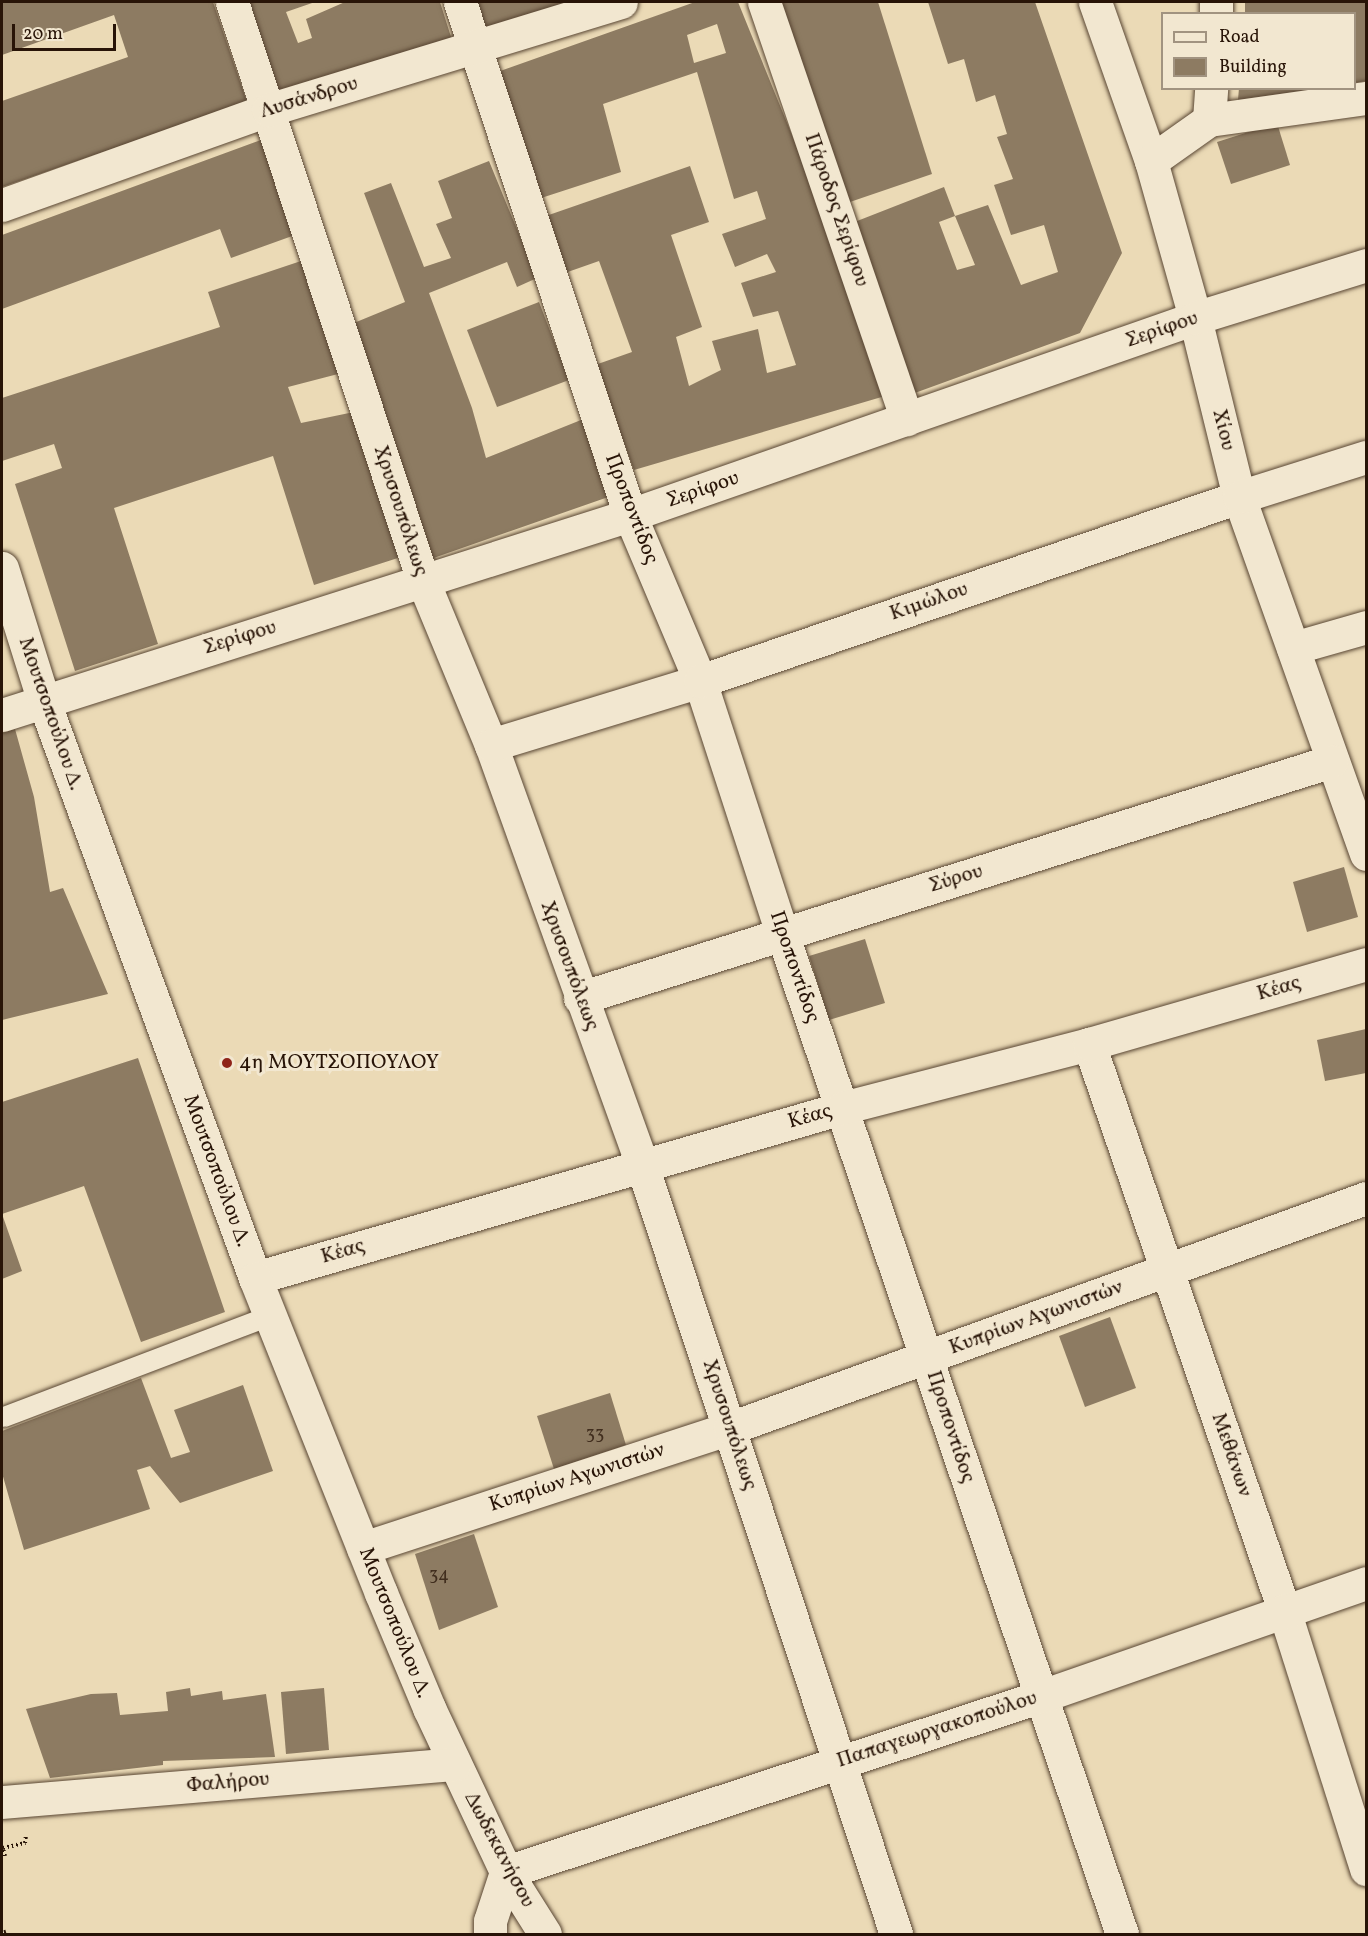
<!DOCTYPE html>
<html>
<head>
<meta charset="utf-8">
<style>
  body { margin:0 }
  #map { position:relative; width:1368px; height:1936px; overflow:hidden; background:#ebdab6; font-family:Vollkorn,serif }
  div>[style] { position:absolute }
  .building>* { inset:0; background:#8d7b62 }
  .path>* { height:4px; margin-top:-2px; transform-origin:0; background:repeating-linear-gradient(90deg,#281407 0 1.5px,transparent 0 4.5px) }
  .roads { filter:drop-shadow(0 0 2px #594633) drop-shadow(0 0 2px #594633) }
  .lane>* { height:20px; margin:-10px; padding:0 10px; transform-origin:10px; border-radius:10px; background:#f2e7d0 }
  .street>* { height:33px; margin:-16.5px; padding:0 16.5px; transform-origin:16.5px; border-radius:16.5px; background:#f2e7d0 }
  .secondary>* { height:33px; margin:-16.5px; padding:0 16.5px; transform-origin:16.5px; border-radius:16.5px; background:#f2e7d0 }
  .rail>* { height:7px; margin-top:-3.5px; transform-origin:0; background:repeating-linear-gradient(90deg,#f2e7d0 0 14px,#281407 0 28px); box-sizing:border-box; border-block:2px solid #281407 }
  .dots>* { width:16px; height:16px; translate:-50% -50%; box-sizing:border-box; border:3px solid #f2e7d0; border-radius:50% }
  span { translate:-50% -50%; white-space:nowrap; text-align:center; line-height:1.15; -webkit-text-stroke:6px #f2e7d0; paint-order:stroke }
  .number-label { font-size:18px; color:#412e1e }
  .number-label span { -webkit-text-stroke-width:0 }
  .street-label { font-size:21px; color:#281407 }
  .poi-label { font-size:21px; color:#281407 }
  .left { translate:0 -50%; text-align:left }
  .frame { position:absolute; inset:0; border:3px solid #281407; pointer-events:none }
  .legend { position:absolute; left:1161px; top:12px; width:195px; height:78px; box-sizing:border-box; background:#f2e7d0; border:2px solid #a19380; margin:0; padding:8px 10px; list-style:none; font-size:18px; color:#281407 }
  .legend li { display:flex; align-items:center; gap:12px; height:30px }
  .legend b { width:30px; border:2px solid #a19380 }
  .scale { position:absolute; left:12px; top:24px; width:104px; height:27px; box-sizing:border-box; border:3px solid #281407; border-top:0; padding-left:8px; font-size:18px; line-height:21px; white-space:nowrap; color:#281407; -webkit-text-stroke:4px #f2e7d0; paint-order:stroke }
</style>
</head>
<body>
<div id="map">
  <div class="building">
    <div style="clip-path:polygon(2px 2px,213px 2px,247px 102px,2px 187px,2px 101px,128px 57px,114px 15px,2px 55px)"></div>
    <div style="clip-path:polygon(242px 2px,315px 2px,286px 12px,298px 43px,312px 38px,306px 19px,345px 2px,440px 2px,452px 40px,279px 101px)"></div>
    <div style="clip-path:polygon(475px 2px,575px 2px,485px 31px)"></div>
    <div style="clip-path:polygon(evenodd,695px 2px,738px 2px,794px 140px,885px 396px,634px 470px,595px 365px,632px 352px,599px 261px,562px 274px,543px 217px,690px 166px,709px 222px,671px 235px,702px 327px,676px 337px,689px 386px,721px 370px,712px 341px,758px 329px,767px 373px,796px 365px,778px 311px,753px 317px,741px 283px,776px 272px,767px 254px,735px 267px,722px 234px,766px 219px,757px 191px,734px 199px,697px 72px,603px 104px,621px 172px,535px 200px,492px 74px,695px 2px,717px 24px,726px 53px,694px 63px,687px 35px,717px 24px)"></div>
    <div style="clip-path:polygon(779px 2px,878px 2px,932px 174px,847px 203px)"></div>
    <div style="clip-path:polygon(evenodd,928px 2px,1035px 2px,1122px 253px,1080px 333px,912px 394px,852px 223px,944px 187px,955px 216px,988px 205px,1021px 285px,1058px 272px,1044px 225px,1011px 235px,994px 185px,1013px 179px,997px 137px,1007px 134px,995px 95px,976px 102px,964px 59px,948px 64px,928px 2px,955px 216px,975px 265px,957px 270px,939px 222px,955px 216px)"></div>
    <div style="clip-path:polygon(1245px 2px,1366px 2px,1366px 81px,1354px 83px,1354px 14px,1245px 14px)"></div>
    <div style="clip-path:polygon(1239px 88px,1308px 88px,1308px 90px,1238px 100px)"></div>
    <div style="clip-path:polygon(1277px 123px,1290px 165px,1231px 184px,1217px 142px)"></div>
    <div style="clip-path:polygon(261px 140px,295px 235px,231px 258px,220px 229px,2px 309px,2px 235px)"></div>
    <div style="clip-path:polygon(489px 161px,537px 278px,517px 287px,507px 262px,429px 293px,472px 408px,486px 458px,586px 418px,614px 495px,425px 561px,349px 325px,405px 302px,364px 193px,391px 183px,424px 267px,451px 258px,436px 224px,452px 218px,438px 181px)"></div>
    <div style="clip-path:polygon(301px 261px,338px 374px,288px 387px,301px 423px,354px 412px,401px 557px,314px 585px,273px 456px,114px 508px,158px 644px,75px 671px,15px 484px,62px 468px,54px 444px,2px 461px,2px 398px,220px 327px,208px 292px)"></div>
    <div style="clip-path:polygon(539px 302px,569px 380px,497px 407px,467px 330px)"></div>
    <div style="clip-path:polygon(15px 729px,34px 797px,50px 892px,63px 888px,108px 994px,2px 1020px,2px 733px)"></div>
    <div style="clip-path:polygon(1344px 867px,1358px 917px,1307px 932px,1293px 882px)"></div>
    <div style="clip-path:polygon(865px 939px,885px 1003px,829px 1020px,809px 956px)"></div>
    <div style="clip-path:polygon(1366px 1029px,1366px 1073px,1325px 1081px,1317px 1040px)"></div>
    <div style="clip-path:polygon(138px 1058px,225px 1312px,141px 1342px,84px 1186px,2px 1214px,22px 1271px,2px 1279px,2px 1102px)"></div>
    <div style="clip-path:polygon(1110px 1317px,1136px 1388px,1085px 1407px,1059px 1336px)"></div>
    <div style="clip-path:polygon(141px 1378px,171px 1458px,190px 1452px,174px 1410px,243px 1385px,273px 1471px,180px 1503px,150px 1466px,137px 1470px,150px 1509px,24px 1550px,2px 1473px,2px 1431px)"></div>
    <div style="clip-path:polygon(610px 1393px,626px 1445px,554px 1469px,537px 1416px)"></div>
    <div style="clip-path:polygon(474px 1534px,498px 1607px,439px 1630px,415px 1554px)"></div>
    <div style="clip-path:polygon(190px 1688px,191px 1696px,222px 1691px,223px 1700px,266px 1694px,275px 1757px,163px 1761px,163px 1765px,50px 1778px,26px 1709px,91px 1694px,117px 1693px,120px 1715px,168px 1711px,166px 1692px)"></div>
    <div style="clip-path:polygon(324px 1688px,329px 1750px,286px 1754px,281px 1692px)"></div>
  </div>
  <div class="path">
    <div style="left:5px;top:1856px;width:8px;rotate:-104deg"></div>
    <div style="left:3px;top:1848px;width:23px;rotate:-13deg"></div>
    <div style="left:25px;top:1843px;width:8px;rotate:-83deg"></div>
  </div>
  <div class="roads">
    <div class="lane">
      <div style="left:4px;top:1417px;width:285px;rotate:-20.8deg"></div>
    </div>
    <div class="street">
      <div style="left:232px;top:2px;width:610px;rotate:71.74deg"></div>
      <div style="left:423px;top:581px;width:178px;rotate:67.5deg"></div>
      <div style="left:491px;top:745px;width:446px;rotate:70.2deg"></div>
      <div style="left:642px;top:1165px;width:810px;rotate:71.72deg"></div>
      <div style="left:460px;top:2px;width:540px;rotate:71.67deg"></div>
      <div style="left:630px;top:515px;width:180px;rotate:67.1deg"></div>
      <div style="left:700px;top:681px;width:265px;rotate:72deg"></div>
      <div style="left:782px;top:933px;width:1057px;rotate:71.24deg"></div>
      <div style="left:764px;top:2px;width:441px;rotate:71.1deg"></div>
      <div style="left:1095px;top:2px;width:169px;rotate:70.6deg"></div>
      <div style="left:1151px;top:161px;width:163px;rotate:74.3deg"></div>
      <div style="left:1195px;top:318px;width:184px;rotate:76.2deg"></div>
      <div style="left:1239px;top:497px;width:379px;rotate:70.4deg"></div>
      <div style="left:1216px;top:14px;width:12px;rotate:-90deg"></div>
      <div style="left:1209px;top:120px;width:159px;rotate:-8deg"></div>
      <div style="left:1151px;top:161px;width:71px;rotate:-35.3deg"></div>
      <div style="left:1209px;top:120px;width:32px;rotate:-86deg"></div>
      <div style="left:2px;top:205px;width:282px;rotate:-19.7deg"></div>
      <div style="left:268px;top:110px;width:369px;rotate:-17deg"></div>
      <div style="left:1293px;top:648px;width:76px;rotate:-16deg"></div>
      <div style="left:2px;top:715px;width:659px;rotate:-17.67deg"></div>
      <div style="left:630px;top:515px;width:598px;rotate:-19.22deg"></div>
      <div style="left:1195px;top:318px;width:179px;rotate:-17.2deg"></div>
      <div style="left:491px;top:745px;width:219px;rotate:-17deg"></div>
      <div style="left:700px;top:681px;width:570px;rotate:-18.85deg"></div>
      <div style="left:1239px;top:497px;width:133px;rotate:-17.5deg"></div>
      <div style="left:580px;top:998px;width:788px;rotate:-17.49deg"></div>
      <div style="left:1089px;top:1044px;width:599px;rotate:70.99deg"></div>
      <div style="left:1284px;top:1610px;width:272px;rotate:72.4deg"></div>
      <div style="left:255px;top:1278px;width:611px;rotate:-16.15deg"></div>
      <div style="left:842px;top:1108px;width:255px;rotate:-14.5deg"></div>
      <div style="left:1089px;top:1044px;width:288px;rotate:-16.1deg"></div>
      <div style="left:363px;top:1548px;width:386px;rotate:-18.1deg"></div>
      <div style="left:730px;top:1428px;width:676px;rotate:-19.88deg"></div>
      <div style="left:490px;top:1934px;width:13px;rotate:-90deg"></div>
      <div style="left:490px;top:1921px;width:52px;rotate:-71.9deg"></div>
      <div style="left:506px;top:1872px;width:561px;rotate:-18.18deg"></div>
      <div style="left:1039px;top:1697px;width:346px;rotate:-19.2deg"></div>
    </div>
    <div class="secondary">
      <div style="left:2px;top:568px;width:137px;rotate:72.6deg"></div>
      <div style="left:43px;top:699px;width:617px;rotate:69.89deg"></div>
      <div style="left:255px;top:1278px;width:339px;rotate:68.2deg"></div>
      <div style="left:381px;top:1593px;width:125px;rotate:67.3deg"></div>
      <div style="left:429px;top:1708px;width:181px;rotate:64.8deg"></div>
      <div style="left:506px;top:1872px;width:73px;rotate:57.8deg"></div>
      <div style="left:2px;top:1802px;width:454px;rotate:-4.8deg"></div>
    </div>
  </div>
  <div class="rail">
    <div style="left:2px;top:1930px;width:4px;rotate:76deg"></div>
  </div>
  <div class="dots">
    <div style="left:227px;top:1063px;background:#8f2418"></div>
  </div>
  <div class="number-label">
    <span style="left:595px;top:1435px">33</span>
    <span style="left:439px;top:1576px">34</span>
  </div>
  <div class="street-label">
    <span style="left:309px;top:98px;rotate:-17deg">Λυσάνδρου</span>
    <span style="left:836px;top:210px;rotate:71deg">Πάροδος Σερίφου</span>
    <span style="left:1162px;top:330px;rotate:-19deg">Σερίφου</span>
    <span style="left:1223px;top:430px;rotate:76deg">Χίου</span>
    <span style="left:703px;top:490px;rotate:-19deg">Σερίφου</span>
    <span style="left:631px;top:509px;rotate:69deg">Προποντίδος</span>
    <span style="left:400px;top:511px;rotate:72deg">Χρυσουπόλεως</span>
    <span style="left:929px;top:602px;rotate:-19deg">Κιμώλου</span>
    <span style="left:240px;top:638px;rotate:-17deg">Σερίφου</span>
    <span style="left:50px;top:714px;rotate:71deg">Μουτσοπούλου Δ.</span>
    <span style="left:956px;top:879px;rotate:-17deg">Σύρου</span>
    <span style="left:569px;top:966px;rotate:70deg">Χρυσουπόλεως</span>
    <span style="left:794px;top:967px;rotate:71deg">Προποντίδος</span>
    <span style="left:1279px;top:989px;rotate:-16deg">Κέας</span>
    <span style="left:810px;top:1117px;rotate:-16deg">Κέας</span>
    <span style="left:216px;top:1171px;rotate:70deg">Μουτσοπούλου Δ.</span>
    <span style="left:343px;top:1252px;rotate:-16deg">Κέας</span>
    <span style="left:1036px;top:1318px;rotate:-20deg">Κυπρίων Αγωνιστών</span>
    <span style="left:729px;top:1425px;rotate:72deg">Χρυσουπόλεως</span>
    <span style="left:950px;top:1427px;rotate:72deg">Προποντίδος</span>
    <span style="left:1231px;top:1455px;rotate:71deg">Μεθάνων</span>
    <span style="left:577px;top:1478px;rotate:-18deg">Κυπρίων Αγωνιστών</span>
    <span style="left:394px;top:1623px;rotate:68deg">Μουτσοπούλου Δ.</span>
    <span style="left:937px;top:1730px;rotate:-18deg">Παπαγεωργακοπούλου</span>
    <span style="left:228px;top:1783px;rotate:-5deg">Φαλήρου</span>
    <span style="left:499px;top:1850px;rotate:62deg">Δωδεκανήσου</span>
  </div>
  <div class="poi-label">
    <span class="left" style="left:239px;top:1063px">4η ΜΟΥΤΣΟΠΟΥΛΟΥ</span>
  </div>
  <div class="frame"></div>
  <ul class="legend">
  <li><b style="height:8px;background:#f2e7d0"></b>Road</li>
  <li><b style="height:16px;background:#8d7b62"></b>Building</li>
  </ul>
  <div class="scale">20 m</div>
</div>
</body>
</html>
